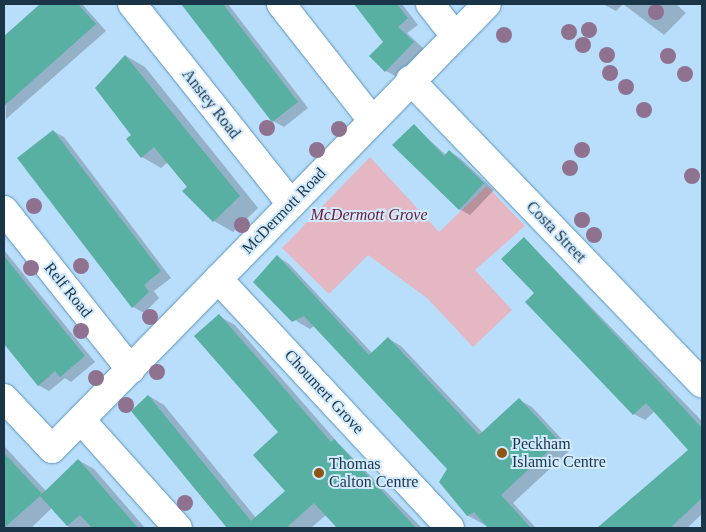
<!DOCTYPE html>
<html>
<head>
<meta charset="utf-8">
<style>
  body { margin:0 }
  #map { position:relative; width:706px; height:532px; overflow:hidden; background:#b9defb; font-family:Georgia,serif }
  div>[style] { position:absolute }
  .green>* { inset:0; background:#e5b7c2 }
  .shadow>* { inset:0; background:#0003 }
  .building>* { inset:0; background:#57b0a2 }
  .roads { filter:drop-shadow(0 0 1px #5694c1) drop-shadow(0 0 1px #5694c1) }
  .minor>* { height:28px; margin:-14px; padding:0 14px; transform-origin:14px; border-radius:14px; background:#fff }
  .trees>* { width:16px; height:16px; margin:-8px; border-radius:50%; background:#8f7290 }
  .dots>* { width:14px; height:14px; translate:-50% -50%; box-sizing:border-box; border:2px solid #d1eafd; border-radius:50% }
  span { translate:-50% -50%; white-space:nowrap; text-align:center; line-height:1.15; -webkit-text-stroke:4px #d1eafd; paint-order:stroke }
  .street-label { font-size:16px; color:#1b3548 }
  .park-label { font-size:16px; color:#6c1939; font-style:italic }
  .poi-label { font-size:16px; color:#1b3548 }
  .left { translate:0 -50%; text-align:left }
  .frame { position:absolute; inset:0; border:5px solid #1b3548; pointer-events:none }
</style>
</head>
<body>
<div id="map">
  <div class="green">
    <div style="clip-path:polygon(370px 157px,439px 232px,487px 186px,525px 226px,475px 270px,512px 310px,473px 347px,427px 298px,368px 255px,329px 294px,282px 248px)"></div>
  </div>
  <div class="shadow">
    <div style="clip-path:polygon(42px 4px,82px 4px,106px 31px,6px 119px,4px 38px)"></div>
    <div style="clip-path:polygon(183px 4px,228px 4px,308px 108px,284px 127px,273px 121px)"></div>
    <div style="clip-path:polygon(355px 4px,402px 4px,418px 25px,407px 33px,424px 49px,397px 77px,386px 71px,385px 42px)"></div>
    <div style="clip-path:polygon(603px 4px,676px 4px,686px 13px,664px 35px,623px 4px,616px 11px)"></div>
    <div style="clip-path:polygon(126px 56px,145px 67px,258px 208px,233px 232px,214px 221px,168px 162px,161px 168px,142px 157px,133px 135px)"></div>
    <div style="clip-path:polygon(414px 126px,446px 155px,449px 151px,460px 158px,494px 190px,470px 215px,459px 209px)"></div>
    <div style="clip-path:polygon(53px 131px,64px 137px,171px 278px,154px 291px,159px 298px,144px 313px,133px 307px)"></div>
    <div style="clip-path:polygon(524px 238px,702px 421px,702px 514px,687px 528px,601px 528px,690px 450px,655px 411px,645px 420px,634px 414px,536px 293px)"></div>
    <div style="clip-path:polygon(4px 250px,95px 362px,71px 382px,65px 378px,49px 391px,38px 385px,4px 342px)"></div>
    <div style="clip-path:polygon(277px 256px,289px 264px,373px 354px,389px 339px,401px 346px,483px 433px,519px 400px,532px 407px,571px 449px,513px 503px,536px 528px,490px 528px,467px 515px,448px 469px,314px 326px,310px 329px,298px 322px,255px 281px)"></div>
    <div style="clip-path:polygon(219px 316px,235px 325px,339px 444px,422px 528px,338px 528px,326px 515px,311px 528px,232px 528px,132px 411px,149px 396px,164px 405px,256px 518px,287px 491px,280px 432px)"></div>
    <div style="clip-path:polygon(4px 446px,46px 491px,78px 460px,94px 469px,145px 528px,70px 528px,52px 508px,31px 528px,4px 528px)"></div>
  </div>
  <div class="building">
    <div style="clip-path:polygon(40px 4px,78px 4px,96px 24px,4px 106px,4px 36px)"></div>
    <div style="clip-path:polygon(181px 4px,223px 4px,298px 102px,272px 122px)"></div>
    <div style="clip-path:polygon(354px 4px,397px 4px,408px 18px,398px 27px,414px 42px,385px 72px,369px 56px,383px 42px)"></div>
    <div style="clip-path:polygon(125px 55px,240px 196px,213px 222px,182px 191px,187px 187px,154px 147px,141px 158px,126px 139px,131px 135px,95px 88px)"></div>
    <div style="clip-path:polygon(414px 124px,444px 156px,449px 150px,484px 183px,459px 210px,392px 145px)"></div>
    <div style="clip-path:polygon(53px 130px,161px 271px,144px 285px,149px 292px,132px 308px,17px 158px)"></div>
    <div style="clip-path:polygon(524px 237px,702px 428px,702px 498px,670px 528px,597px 528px,688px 450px,646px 403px,633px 415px,525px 302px,534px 293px,501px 259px)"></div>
    <div style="clip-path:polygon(277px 255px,369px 355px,388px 337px,479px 435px,519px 398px,559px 441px,501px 495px,531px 528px,488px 528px,474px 512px,467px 516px,439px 482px,447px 469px,304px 316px,292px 322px,253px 282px)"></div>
    <div style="clip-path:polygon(4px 256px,85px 356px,60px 377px,55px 371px,38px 386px,4px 344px)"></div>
    <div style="clip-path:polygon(219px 314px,331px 442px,334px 439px,416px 528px,337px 528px,314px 503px,286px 528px,227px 528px,131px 411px,148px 395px,251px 521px,285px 491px,253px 455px,278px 432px,194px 336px)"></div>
    <div style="clip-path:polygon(4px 453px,42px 494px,78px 459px,138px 528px,92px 528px,80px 515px,67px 526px,40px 496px,4px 528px)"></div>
  </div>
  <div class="roads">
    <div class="minor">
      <div style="left:132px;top:4px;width:256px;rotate:51.5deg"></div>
      <div style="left:281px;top:4px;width:147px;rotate:51.9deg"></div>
      <div style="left:430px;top:4px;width:41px;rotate:52deg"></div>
      <div style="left:410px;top:80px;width:421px;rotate:46.1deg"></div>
      <div style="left:4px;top:210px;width:204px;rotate:51.6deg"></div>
      <div style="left:218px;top:279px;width:340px;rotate:47deg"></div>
      <div style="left:4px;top:398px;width:70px;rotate:46.7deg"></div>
      <div style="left:52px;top:449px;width:622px;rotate:-45.65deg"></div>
      <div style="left:81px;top:420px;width:145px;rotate:48.1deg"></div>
    </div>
  </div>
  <div class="trees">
    <div style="left:656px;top:12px"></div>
    <div style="left:589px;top:30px"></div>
    <div style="left:569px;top:32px"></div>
    <div style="left:504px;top:35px"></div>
    <div style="left:583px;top:45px"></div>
    <div style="left:607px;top:55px"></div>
    <div style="left:668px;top:56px"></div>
    <div style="left:610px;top:73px"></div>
    <div style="left:685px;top:74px"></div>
    <div style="left:626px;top:87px"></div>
    <div style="left:644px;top:110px"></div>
    <div style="left:267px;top:128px"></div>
    <div style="left:339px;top:129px"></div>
    <div style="left:317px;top:150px"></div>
    <div style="left:582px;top:150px"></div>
    <div style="left:570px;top:168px"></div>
    <div style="left:692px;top:176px"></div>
    <div style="left:34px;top:206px"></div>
    <div style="left:582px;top:220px"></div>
    <div style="left:242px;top:225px"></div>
    <div style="left:594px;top:235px"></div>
    <div style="left:81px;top:266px"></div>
    <div style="left:31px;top:268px"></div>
    <div style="left:150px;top:317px"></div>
    <div style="left:81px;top:331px"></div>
    <div style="left:157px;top:372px"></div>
    <div style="left:96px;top:378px"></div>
    <div style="left:126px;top:405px"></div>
    <div style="left:185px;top:503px"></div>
  </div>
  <div class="dots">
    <div style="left:502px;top:453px;background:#905513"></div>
    <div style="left:319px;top:473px;background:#905513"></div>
  </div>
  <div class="street-label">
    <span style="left:211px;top:104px;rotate:52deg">Anstey Road</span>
    <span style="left:284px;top:211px;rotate:-46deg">McDermott Road</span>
    <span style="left:556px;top:232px;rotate:46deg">Costa Street</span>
    <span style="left:68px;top:290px;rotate:51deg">Relf Road</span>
    <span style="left:324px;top:392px;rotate:47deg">Choumert Grove</span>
  </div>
  <div class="park-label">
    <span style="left:369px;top:215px">McDermott Grove</span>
  </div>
  <div class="poi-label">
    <span class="left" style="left:512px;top:453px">Peckham<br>Islamic Centre</span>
    <span class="left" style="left:329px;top:473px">Thomas<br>Calton Centre</span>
  </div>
  <div class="frame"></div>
</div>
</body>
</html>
